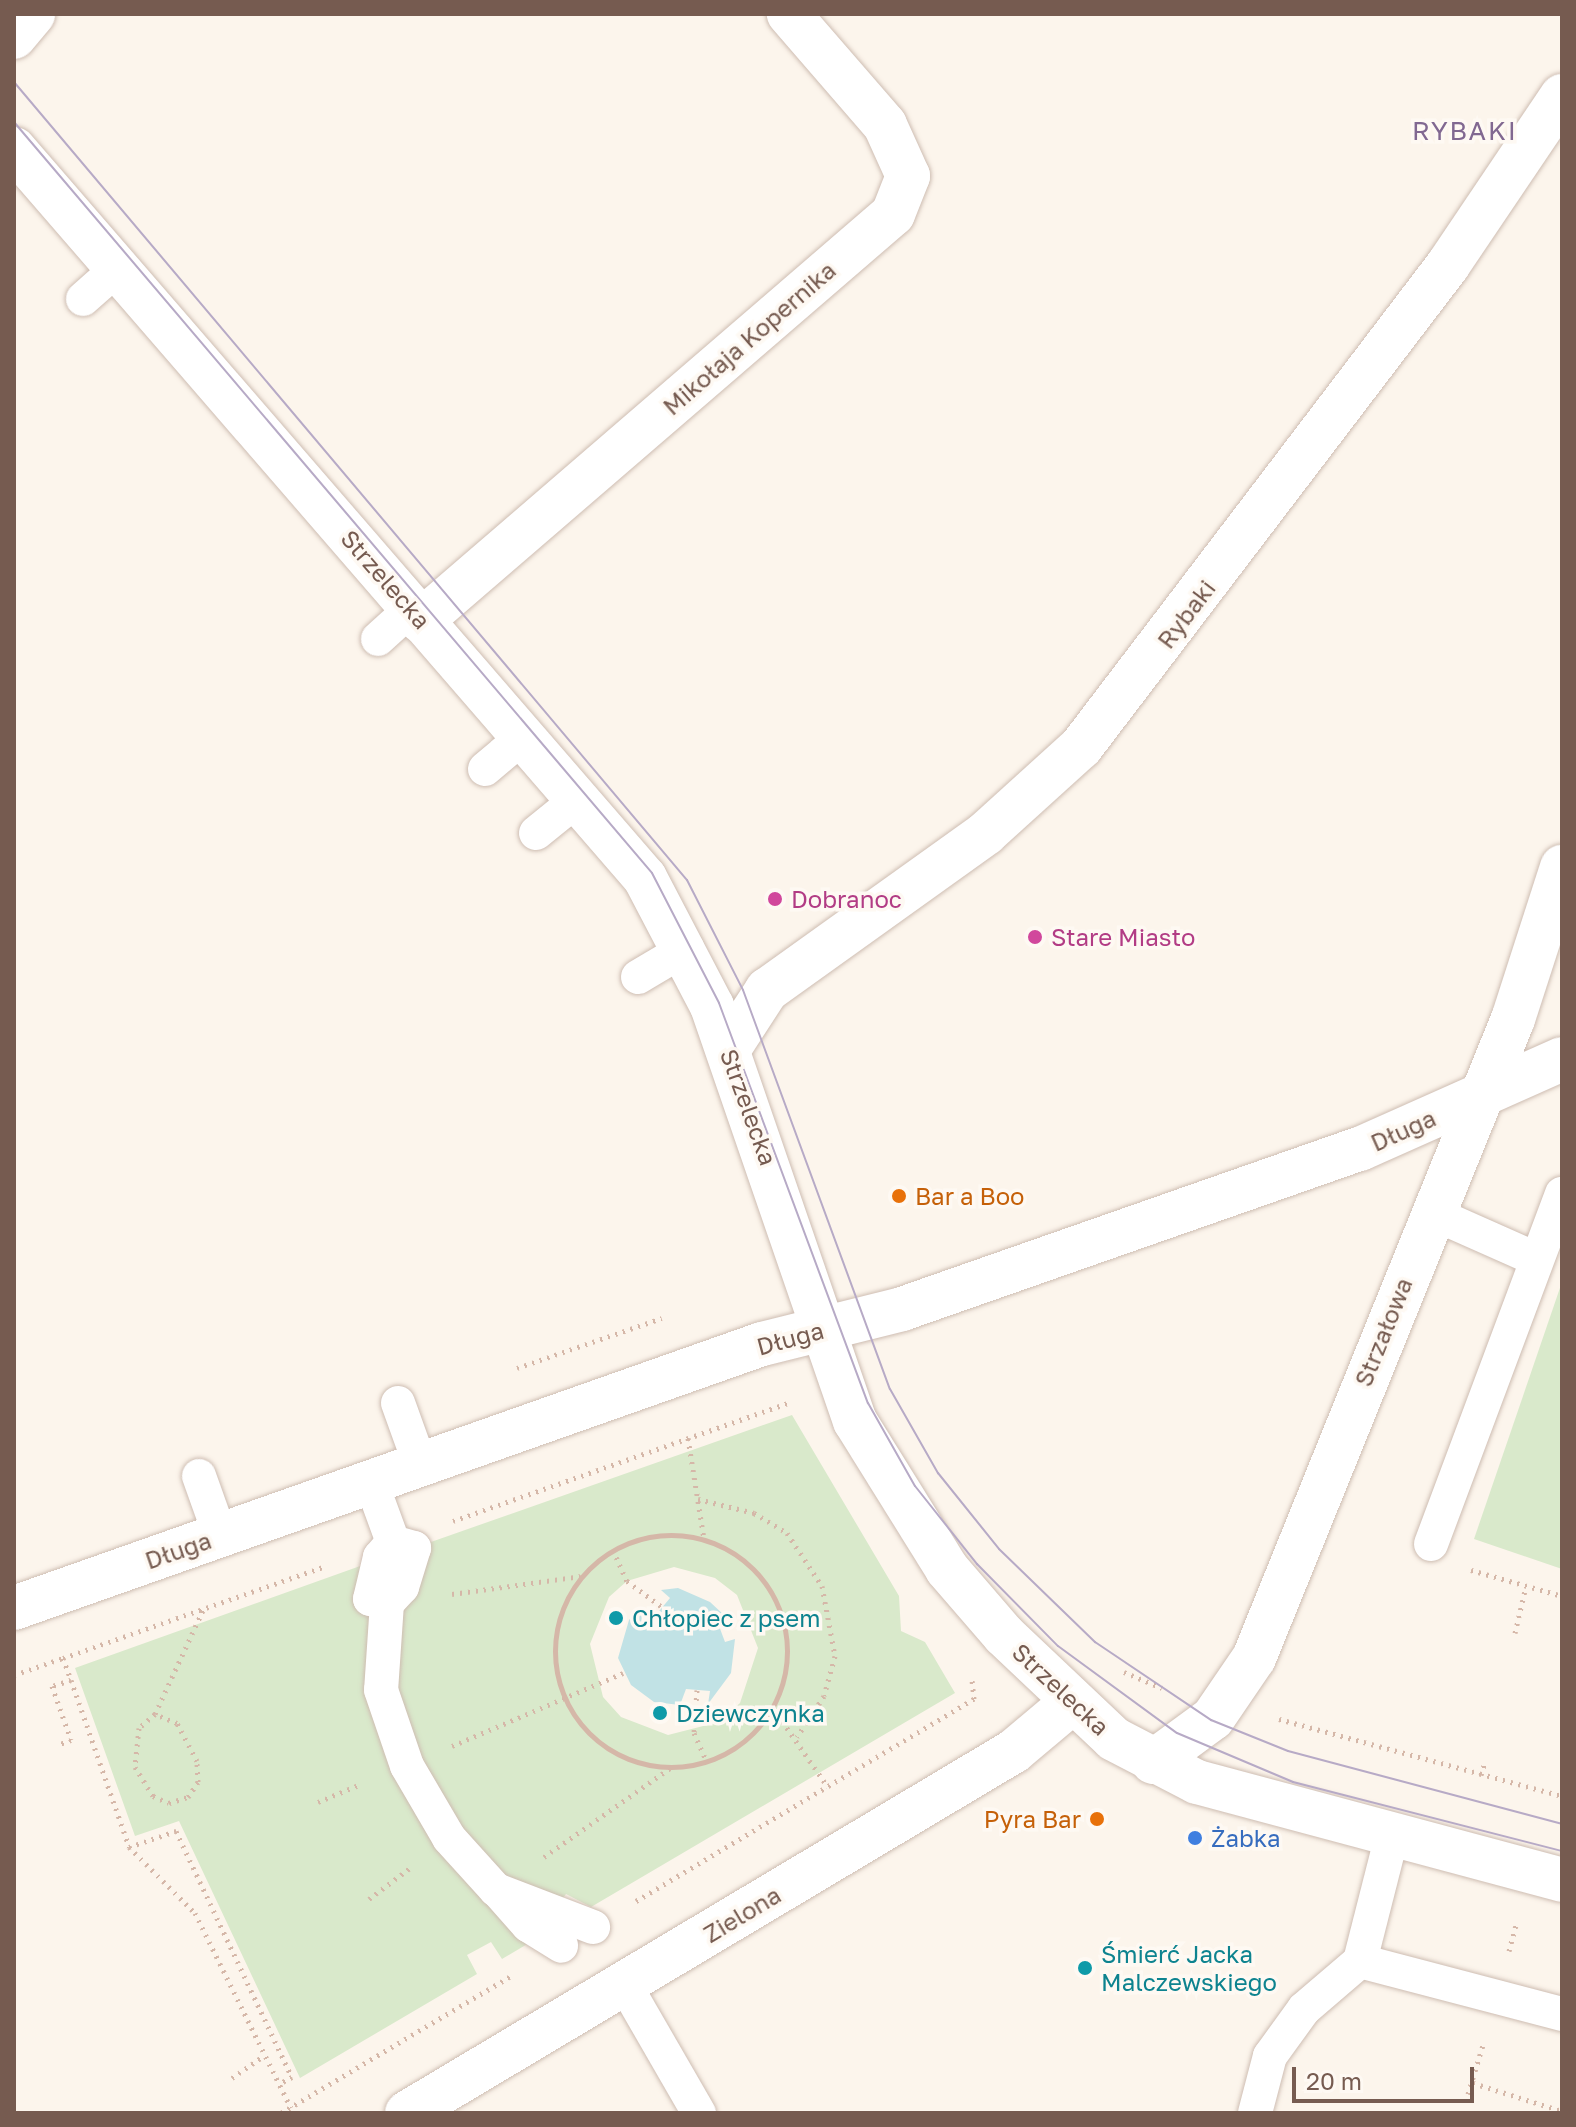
<!DOCTYPE html>
<html>
<head>
<meta charset="utf-8">
<style>
  body { margin:0 }
  #map { position:relative; width:1576px; height:2127px; overflow:hidden; background:#fcf5ec; font-family:"Golos Text",sans-serif }
  div>[style] { position:absolute }
  .green>* { inset:0; background:#d9e9cb }
  .water>* { inset:0; background:#c1e2e5 }
  .path>* { height:5px; margin-top:-2.5px; transform-origin:0; background:repeating-linear-gradient(90deg,#d5b7a8 0 2px,transparent 0 8px) }
  .path>.ring { margin:-2.5px; padding:0; box-sizing:content-box; background:none; border:5px solid #d5b7a8; border-radius:50% }
  .roads { filter:drop-shadow(0 0 2px #cebdb2) drop-shadow(0 0 2px #cebdb2) }
  .service>* { height:34px; margin:-17px; padding:0 17px; transform-origin:17px; border-radius:17px; background:#fff }
  .minor>* { height:44px; margin:-22px; padding:0 22px; transform-origin:22px; border-radius:22px; background:#fff }
  .tram>* { height:2px; margin:-1px; padding:0 1px; transform-origin:1px; border-radius:1px; background:#b7aac6 }
  .dots>* { width:22px; height:22px; translate:-50% -50%; box-sizing:border-box; border:4px solid #fef9f3; border-radius:50% }
  span { translate:-50% -50%; white-space:nowrap; text-align:center; line-height:1.15; -webkit-text-stroke:7px #fef9f3; paint-order:stroke }
  .street-label { font-size:24px; color:#765b50 }
  .hotel-label { font-size:24px; color:#b23c85 }
  .left { translate:0 -50%; text-align:left }
  .food-label { font-size:24px; color:#c56008 }
  .right { translate:-100% -50%; text-align:right }
  .culture-label { font-size:24px; color:#0d838f }
  .shop-label { font-size:24px; color:#366cbe }
  .neighbourhood-label { font-size:26px; color:#816891; letter-spacing:2px }
  .frame { position:absolute; inset:0; border:16px solid #765b50; pointer-events:none }
  .scale { position:absolute; left:1292px; top:2067px; width:182px; height:36px; box-sizing:border-box; border:4px solid #765b50; border-top:0; padding-left:10px; font-size:24px; line-height:28px; white-space:nowrap; color:#765b50; -webkit-text-stroke:6px #fef9f3; paint-order:stroke }
</style>
</head>
<body>
<div id="map">
  <div class="green">
    <div style="clip-path:polygon(1562px 1282px,1562px 1569px,1474px 1539px)"></div>
    <div style="clip-path:polygon(evenodd,792px 1415px,899px 1596px,901px 1631px,925px 1642px,955px 1693px,591px 1907px,566px 1894px,529px 1943px,502px 1959px,491px 1942px,467px 1955px,477px 1974px,300px 2078px,179px 1821px,135px 1836px,75px 1668px,363px 1565px,421px 1573px,431px 1542px,792px 1415px,674px 1567px,715px 1578px,737px 1595px,758px 1648px,740px 1703px,719px 1722px,668px 1735px,621px 1717px,603px 1697px,590px 1644px,609px 1597px,627px 1581px,674px 1567px)"></div>
  </div>
  <div class="water">
    <div style="clip-path:polygon(678px 1588px,710px 1602px,724px 1615px,716px 1618px,725px 1642px,735px 1639px,731px 1673px,708px 1704px,710px 1691px,686px 1689px,680px 1705px,654px 1702px,631px 1685px,618px 1658px,629px 1620px,638px 1610px,655px 1616px,670px 1598px,661px 1590px)"></div>
  </div>
  <div class="path">
    <div style="left:517px;top:1368px;width:153px;rotate:-19deg"></div>
    <div style="left:688px;top:1438px;width:102px;rotate:81deg"></div>
    <div style="left:698px;top:1499px;width:58px;rotate:14deg"></div>
    <div style="left:754px;top:1513px;width:39px;rotate:31deg"></div>
    <div style="left:787px;top:1533px;width:64px;rotate:56.6deg"></div>
    <div style="left:822px;top:1586px;width:71px;rotate:79.5deg"></div>
    <div style="left:835px;top:1656px;width:41px;rotate:105.4deg"></div>
    <div style="left:824px;top:1696px;width:49px;rotate:123.4deg"></div>
    <div style="left:453px;top:1521px;width:357px;rotate:-19.4deg"></div>
    <div class="ring" style="left:555px;top:1535px;width:227px;height:227px"></div>
    <div style="left:613px;top:1550px;width:34px;rotate:66deg"></div>
    <div style="left:627px;top:1581px;width:44px;rotate:36.6deg"></div>
    <div style="left:1471px;top:1570px;width:95px;rotate:15.9deg"></div>
    <div style="left:452px;top:1594px;width:130px;rotate:-7.9deg"></div>
    <div style="left:1515px;top:1633px;width:48px;rotate:-76.8deg"></div>
    <div style="left:63px;top:1658px;width:279px;rotate:-19.3deg"></div>
    <div style="left:1124px;top:1672px;width:41px;rotate:22.8deg"></div>
    <div style="left:14px;top:1675px;width:52px;rotate:-19.1deg"></div>
    <div style="left:63px;top:1658px;width:23px;rotate:70deg"></div>
    <div style="left:71px;top:1680px;width:20px;rotate:162deg"></div>
    <div style="left:52px;top:1686px;width:57px;rotate:70.6deg"></div>
    <div style="left:71px;top:1740px;width:12px;rotate:160deg"></div>
    <div style="left:71px;top:1680px;width:177px;rotate:70.8deg"></div>
    <div style="left:129px;top:1847px;width:93px;rotate:45deg"></div>
    <div style="left:195px;top:1913px;width:217px;rotate:63.8deg"></div>
    <div style="left:697px;top:1690px;width:43px;rotate:94deg"></div>
    <div style="left:694px;top:1733px;width:32px;rotate:66deg"></div>
    <div style="left:773px;top:1708px;width:96px;rotate:55.2deg"></div>
    <div style="left:155px;top:1714px;width:21px;rotate:139deg"></div>
    <div style="left:139px;top:1728px;width:39px;rotate:96deg"></div>
    <div style="left:135px;top:1767px;width:34px;rotate:58deg"></div>
    <div style="left:153px;top:1796px;width:17px;rotate:24deg"></div>
    <div style="left:169px;top:1803px;width:20px;rotate:-18deg"></div>
    <div style="left:188px;top:1797px;width:18px;rotate:-56deg"></div>
    <div style="left:198px;top:1782px;width:21px;rotate:-93deg"></div>
    <div style="left:197px;top:1761px;width:43px;rotate:-117.8deg"></div>
    <div style="left:177px;top:1723px;width:24px;rotate:-158deg"></div>
    <div style="left:155px;top:1714px;width:115px;rotate:-65.2deg"></div>
    <div style="left:1279px;top:1719px;width:293px;rotate:15.2deg"></div>
    <div style="left:452px;top:1746px;width:186px;rotate:-23.1deg"></div>
    <div style="left:1481px;top:1775px;width:14px;rotate:-73deg"></div>
    <div style="left:318px;top:1802px;width:47px;rotate:-22.7deg"></div>
    <div style="left:129px;top:1847px;width:50px;rotate:-18.8deg"></div>
    <div style="left:176px;top:1831px;width:272px;rotate:64.8deg"></div>
    <div style="left:292px;top:2077px;width:15px;rotate:152deg"></div>
    <div style="left:544px;top:1857px;width:154px;rotate:-35.2deg"></div>
    <div style="left:369px;top:1899px;width:51px;rotate:-37.1deg"></div>
    <div style="left:636px;top:1901px;width:394px;rotate:-30.9deg"></div>
    <div style="left:974px;top:1699px;width:19px;rotate:-96deg"></div>
    <div style="left:1509px;top:1951px;width:30px;rotate:-75deg"></div>
    <div style="left:232px;top:2078px;width:39px;rotate:-35deg"></div>
    <div style="left:1473px;top:2083px;width:93px;rotate:17.5deg"></div>
    <div style="left:1468px;top:2094px;width:51px;rotate:-73deg"></div>
    <div style="left:281px;top:2113px;width:271px;rotate:-30.8deg"></div>
  </div>
  <div class="roads">
    <div class="service">
      <div style="left:83px;top:299px;width:47px;rotate:-41.5deg"></div>
      <div style="left:378px;top:639px;width:45px;rotate:-42.3deg"></div>
      <div style="left:485px;top:769px;width:50px;rotate:-40.1deg"></div>
      <div style="left:536px;top:833px;width:54px;rotate:-39deg"></div>
      <div style="left:638px;top:977px;width:57px;rotate:-30.6deg"></div>
      <div style="left:1430px;top:1212px;width:114px;rotate:23.9deg"></div>
      <div style="left:398px;top:1403px;width:65px;rotate:70.2deg"></div>
      <div style="left:199px;top:1476px;width:63px;rotate:70.4deg"></div>
      <div style="left:371px;top:1482px;width:64px;rotate:69.9deg"></div>
      <div style="left:393px;top:1542px;width:20px;rotate:131deg"></div>
      <div style="left:380px;top:1557px;width:43px;rotate:103.4deg"></div>
      <div style="left:370px;top:1599px;width:17px;rotate:13deg"></div>
      <div style="left:393px;top:1542px;width:22px;rotate:16deg"></div>
      <div style="left:414px;top:1548px;width:41px;rotate:107.1deg"></div>
      <div style="left:402px;top:1587px;width:22px;rotate:133deg"></div>
      <div style="left:387px;top:1603px;width:87px;rotate:93.9deg"></div>
      <div style="left:381px;top:1690px;width:80px;rotate:71.1deg"></div>
      <div style="left:407px;top:1766px;width:83px;rotate:59.7deg"></div>
      <div style="left:449px;top:1838px;width:70px;rotate:47.9deg"></div>
      <div style="left:496px;top:1890px;width:104px;rotate:20.9deg"></div>
      <div style="left:1431px;top:1544px;width:374px;rotate:-69.5deg"></div>
      <div style="left:497px;top:1890px;width:47px;rotate:48.5deg"></div>
      <div style="left:528px;top:1925px;width:39px;rotate:32deg"></div>
      <div style="left:1360px;top:1961px;width:130px;rotate:-75.7deg"></div>
      <div style="left:625px;top:1985px;width:148px;rotate:60deg"></div>
      <div style="left:1255px;top:2113px;width:59px;rotate:-75.3deg"></div>
      <div style="left:1270px;top:2056px;width:58px;rotate:-54.1deg"></div>
      <div style="left:1304px;top:2009px;width:74px;rotate:-40.6deg"></div>
      <div style="left:1360px;top:1961px;width:209px;rotate:14.7deg"></div>
    </div>
    <div class="minor">
      <div style="left:14px;top:37px;width:30px;rotate:-50deg"></div>
      <div style="left:14px;top:149px;width:964px;rotate:49.12deg"></div>
      <div style="left:645px;top:878px;width:144px;rotate:62.4deg"></div>
      <div style="left:712px;top:1006px;width:439px;rotate:71deg"></div>
      <div style="left:855px;top:1421px;width:174px;rotate:58.1deg"></div>
      <div style="left:947px;top:1569px;width:87px;rotate:49.2deg"></div>
      <div style="left:1004px;top:1635px;width:151px;rotate:43.4deg"></div>
      <div style="left:1114px;top:1739px;width:93px;rotate:27.4deg"></div>
      <div style="left:1197px;top:1782px;width:378px;rotate:15deg"></div>
      <div style="left:421px;top:621px;width:623px;rotate:-40.77deg"></div>
      <div style="left:893px;top:214px;width:41px;rotate:-68.5deg"></div>
      <div style="left:908px;top:176px;width:56px;rotate:-114.3deg"></div>
      <div style="left:885px;top:125px;width:147px;rotate:-130.9deg"></div>
      <div style="left:728px;top:1050px;width:72px;rotate:-57deg"></div>
      <div style="left:767px;top:990px;width:269px;rotate:-35.6deg"></div>
      <div style="left:986px;top:833px;width:128px;rotate:-42.2deg"></div>
      <div style="left:1081px;top:747px;width:606px;rotate:-52.71deg"></div>
      <div style="left:1448px;top:265px;width:204px;rotate:-56deg"></div>
      <div style="left:14px;top:1608px;width:793px;rotate:-19.44deg"></div>
      <div style="left:762px;top:1344px;width:144px;rotate:-14deg"></div>
      <div style="left:902px;top:1309px;width:485px;rotate:-19.3deg"></div>
      <div style="left:1360px;top:1149px;width:221px;rotate:-24deg"></div>
      <div style="left:1153px;top:1762px;width:74px;rotate:-36.3deg"></div>
      <div style="left:1213px;top:1718px;width:73px;rotate:-55.7deg"></div>
      <div style="left:1254px;top:1658px;width:689px;rotate:-67.94deg"></div>
      <div style="left:1513px;top:1019px;width:160px;rotate:-72.1deg"></div>
      <div style="left:407px;top:2113px;width:707px;rotate:-30.81deg"></div>
      <div style="left:1014px;top:1751px;width:73px;rotate:-40deg"></div>
    </div>
  </div>
  <div class="tram">
    <div style="left:14px;top:82px;width:1044px;rotate:49.86deg"></div>
    <div style="left:687px;top:880px;width:123px;rotate:63deg"></div>
    <div style="left:743px;top:990px;width:425px;rotate:69.8deg"></div>
    <div style="left:890px;top:1389px;width:97px;rotate:60.3deg"></div>
    <div style="left:938px;top:1473px;width:97px;rotate:51.2deg"></div>
    <div style="left:999px;top:1549px;width:134px;rotate:44.1deg"></div>
    <div style="left:1095px;top:1642px;width:140px;rotate:33.9deg"></div>
    <div style="left:1211px;top:1720px;width:83px;rotate:21.9deg"></div>
    <div style="left:1288px;top:1751px;width:284px;rotate:14.9deg"></div>
    <div style="left:14px;top:122px;width:985px;rotate:49.65deg"></div>
    <div style="left:652px;top:873px;width:146px;rotate:62.7deg"></div>
    <div style="left:719px;top:1003px;width:427px;rotate:69.6deg"></div>
    <div style="left:868px;top:1403px;width:95px;rotate:60.5deg"></div>
    <div style="left:915px;top:1486px;width:100px;rotate:51.5deg"></div>
    <div style="left:977px;top:1564px;width:115px;rotate:45.4deg"></div>
    <div style="left:1058px;top:1646px;width:147px;rotate:36.2deg"></div>
    <div style="left:1177px;top:1733px;width:126px;rotate:22.9deg"></div>
    <div style="left:1293px;top:1782px;width:278px;rotate:14.4deg"></div>
  </div>
  <div class="dots">
    <div style="left:775px;top:899px;background:#d1479c"></div>
    <div style="left:1035px;top:937px;background:#d1479c"></div>
    <div style="left:899px;top:1196px;background:#e8710a"></div>
    <div style="left:616px;top:1618px;background:#0f9aa8"></div>
    <div style="left:660px;top:1713px;background:#0f9aa8"></div>
    <div style="left:1097px;top:1819px;background:#e8710a"></div>
    <div style="left:1195px;top:1838px;background:#3f7fe0"></div>
    <div style="left:1085px;top:1968px;background:#0f9aa8"></div>
  </div>
  <div class="street-label">
    <span style="left:749px;top:338px;rotate:-41deg">Mikołaja Kopernika</span>
    <span style="left:386px;top:579px;rotate:49deg">Strzelecka</span>
    <span style="left:1186px;top:614px;rotate:-53deg">Rybaki</span>
    <span style="left:749px;top:1107px;rotate:70deg">Strzelecka</span>
    <span style="left:1403px;top:1130px;rotate:-24deg">Długa</span>
    <span style="left:1383px;top:1332px;rotate:-68deg">Strzałowa</span>
    <span style="left:790px;top:1338px;rotate:-15deg">Długa</span>
    <span style="left:178px;top:1550px;rotate:-19deg">Długa</span>
    <span style="left:1061px;top:1689px;rotate:43deg">Strzelecka</span>
    <span style="left:742px;top:1914px;rotate:-31deg">Zielona</span>
  </div>
  <div class="hotel-label">
    <span class="left" style="left:791px;top:899px">Dobranoc</span>
    <span class="left" style="left:1051px;top:937px">Stare Miasto</span>
  </div>
  <div class="food-label">
    <span class="left" style="left:915px;top:1196px">Bar a Boo</span>
    <span class="right" style="left:1081px;top:1819px">Pyra Bar</span>
  </div>
  <div class="culture-label">
    <span class="left" style="left:632px;top:1618px">Chłopiec z psem</span>
    <span class="left" style="left:676px;top:1713px">Dziewczynka</span>
    <span class="left" style="left:1101px;top:1968px">Śmierć Jacka<br>Malczewskiego</span>
  </div>
  <div class="shop-label">
    <span class="left" style="left:1211px;top:1838px">Żabka</span>
  </div>
  <div class="neighbourhood-label">
    <span style="left:1465px;top:131px">RYBAKI</span>
  </div>
  <div class="frame"></div>
  <div class="scale">20 m</div>
</div>
</body>
</html>
